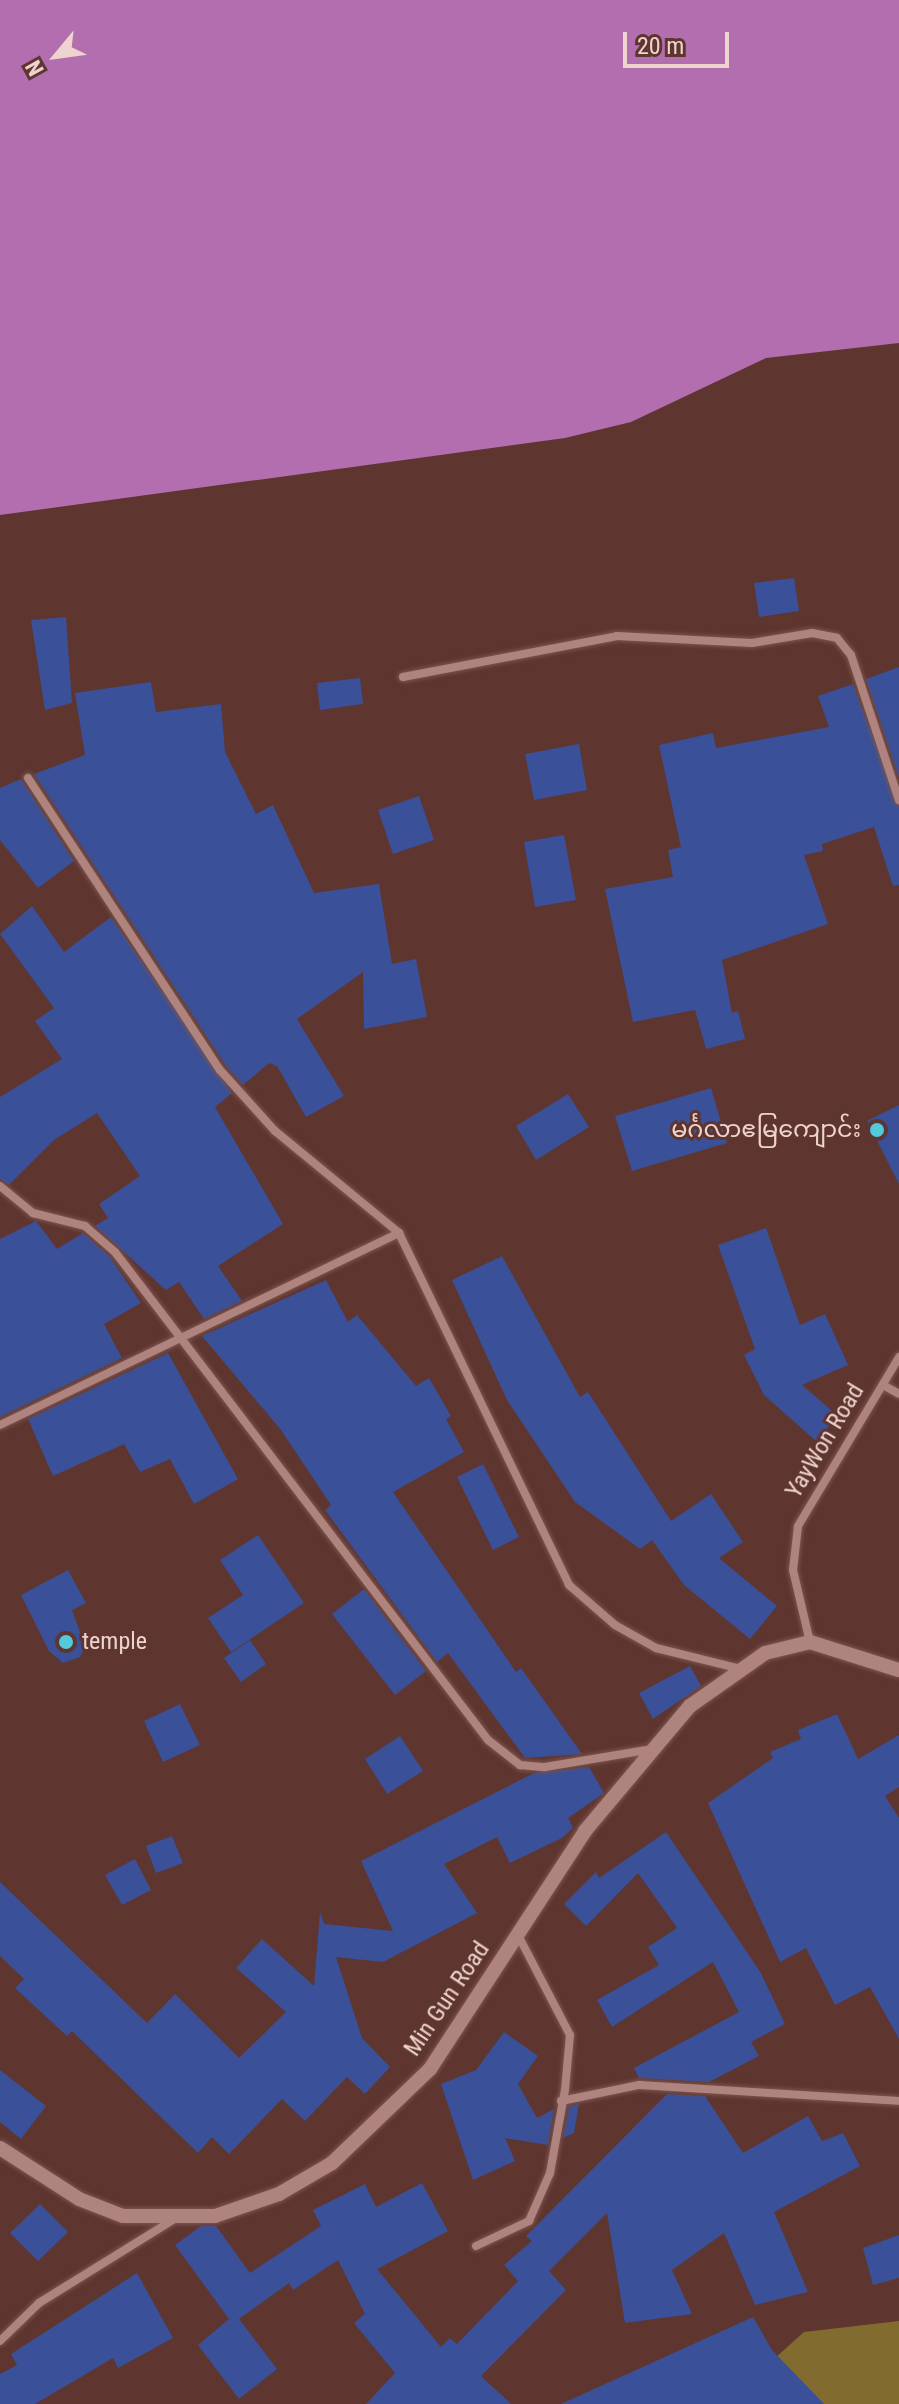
<!DOCTYPE html>
<html>
<head>
<meta charset="utf-8">
<style>
  body { margin:0 }
  #map { position:relative; width:899px; height:2404px; overflow:hidden; background:#5f352f; font-family:"Roboto Condensed","Noto Sans Myanmar",sans-serif }
  div>[style] { position:absolute }
  .green>* { inset:0; background:#826b2f }
  .water>* { inset:0; background:#b26eaf }
  .building>* { inset:0; background:#3a5098 }
  .roads { filter:drop-shadow(0 0 2px #7c554f) drop-shadow(0 0 2px #7c554f) }
  .minor>* { height:8px; margin:-4px; padding:0 4px; transform-origin:4px; border-radius:4px; background:#b0847e }
  .tertiary>* { height:14px; margin:-7px; padding:0 7px; transform-origin:7px; border-radius:7px; background:#b0847e }
  .dots>* { width:22px; height:22px; translate:-50% -50%; box-sizing:border-box; border:4px solid #5f352f; border-radius:50% }
  span { translate:-50% -50%; white-space:nowrap; text-align:center; line-height:1.15; -webkit-text-stroke:6px #5f352f; paint-order:stroke }
  .poi-label { font-size:24px; color:#eed3ce }
  .right { translate:-100% -50%; text-align:right }
  .left { translate:0 -50%; text-align:left }
  .street-label { font-size:24px; color:#eed3ce }
  .north { position:absolute; left:16px; top:16px; width:80px; height:80px; -webkit-text-stroke:6px #5f352f; paint-order:stroke; rotate:241deg; font-size:22px; font-weight:700; line-height:32px; text-align:center; color:#eed3ce }
  .north::after { content:''; display:block; margin:auto; width:28px; height:36px; background:#eed3ce; clip-path:polygon(50% 0,100% 100%,50% 72%,0 100%) }
  .scale { position:absolute; left:623px; top:32px; width:106px; height:36px; box-sizing:border-box; border:4px solid #eed3ce; border-top:0; padding-left:10px; font-size:24px; line-height:28px; white-space:nowrap; color:#eed3ce; -webkit-text-stroke:6px #5f352f; paint-order:stroke }
</style>
</head>
<body>
<div id="map">
  <div class="green">
    <div style="clip-path:polygon(899px 2321px,899px 2404px,724px 2404px,804px 2332px)"></div>
  </div>
  <div class="water">
    <div style="clip-path:polygon(0 0,899px 0,899px 343px,766px 358px,631px 422px,565px 438px,0 515px)"></div>
  </div>
  <div class="building">
    <div style="clip-path:polygon(794px 578px,799px 611px,759px 617px,754px 583px)"></div>
    <div style="clip-path:polygon(66px 617px,72px 703px,45px 710px,31px 620px)"></div>
    <div style="clip-path:polygon(899px 667px,899px 778px,866px 679px)"></div>
    <div style="clip-path:polygon(360px 678px,363px 704px,320px 710px,317px 683px)"></div>
    <div style="clip-path:polygon(151px 682px,156px 712px,221px 704px,225px 752px,256px 814px,273px 805px,314px 893px,379px 884px,392px 964px,416px 959px,427px 1017px,364px 1029px,363px 972px,297px 1019px,344px 1096px,306px 1117px,277px 1066px,269px 1063px,243px 1085px,226px 1066px,34px 774px,85px 755px,75px 693px)"></div>
    <div style="clip-path:polygon(853px 684px,899px 807px,899px 885px,893px 886px,874px 827px,822px 844px,823px 851px,804px 855px,828px 924px,722px 960px,732px 1013px,738px 1011px,745px 1039px,706px 1049px,695px 1010px,633px 1022px,605px 889px,673px 877px,668px 850px,681px 847px,659px 745px,713px 733px,716px 748px,829px 727px,818px 696px)"></div>
    <div style="clip-path:polygon(579px 744px,587px 790px,534px 800px,525px 754px)"></div>
    <div style="clip-path:polygon(21px 779px,74px 861px,38px 888px,0 840px,0 788px)"></div>
    <div style="clip-path:polygon(419px 796px,434px 840px,393px 854px,378px 810px)"></div>
    <div style="clip-path:polygon(564px 835px,576px 900px,535px 907px,524px 842px)"></div>
    <div style="clip-path:polygon(32px 906px,64px 952px,111px 917px,232px 1093px,215px 1107px,283px 1224px,218px 1266px,242px 1301px,204px 1319px,179px 1282px,166px 1290px,95px 1226px,108px 1218px,99px 1204px,140px 1176px,97px 1113px,54px 1140px,9px 1185px,0 1179px,0 1097px,62px 1059px,35px 1021px,54px 1008px,0 934px)"></div>
    <div style="clip-path:polygon(711px 1088px,727px 1143px,632px 1171px,615px 1116px)"></div>
    <div style="clip-path:polygon(568px 1094px,589px 1127px,536px 1160px,516px 1126px)"></div>
    <div style="clip-path:polygon(899px 1105px,899px 1184px,867px 1121px)"></div>
    <div style="clip-path:polygon(36px 1221px,57px 1249px,83px 1233px,110px 1257px,141px 1303px,104px 1324px,122px 1358px,0 1417px,0 1239px)"></div>
    <div style="clip-path:polygon(766px 1228px,800px 1325px,825px 1314px,848px 1365px,802px 1385px,838px 1416px,816px 1441px,764px 1395px,744px 1355px,755px 1349px,718px 1245px)"></div>
    <div style="clip-path:polygon(502px 1256px,580px 1397px,588px 1392px,671px 1521px,711px 1494px,743px 1542px,719px 1558px,777px 1606px,750px 1639px,684px 1585px,652px 1540px,640px 1549px,575px 1502px,507px 1400px,452px 1280px)"></div>
    <div style="clip-path:polygon(326px 1280px,348px 1322px,357px 1315px,416px 1386px,429px 1378px,451px 1416px,446px 1419px,464px 1452px,393px 1492px,516px 1672px,521px 1668px,582px 1754px,525px 1758px,448px 1653px,437px 1662px,325px 1510px,331px 1505px,281px 1430px,202px 1336px)"></div>
    <div style="clip-path:polygon(168px 1353px,238px 1479px,194px 1504px,170px 1459px,140px 1472px,124px 1444px,53px 1476px,28px 1419px)"></div>
    <div style="clip-path:polygon(483px 1464px,519px 1537px,493px 1550px,457px 1477px)"></div>
    <div style="clip-path:polygon(258px 1535px,304px 1603px,231px 1652px,208px 1618px,243px 1595px,220px 1560px)"></div>
    <div style="clip-path:polygon(68px 1570px,86px 1603px,72px 1610px,85px 1646px,80px 1657px,63px 1663px,49px 1651px,21px 1595px)"></div>
    <div style="clip-path:polygon(364px 1589px,426px 1671px,395px 1695px,332px 1614px)"></div>
    <div style="clip-path:polygon(250px 1640px,266px 1664px,241px 1682px,224px 1658px)"></div>
    <div style="clip-path:polygon(690px 1666px,701px 1686px,653px 1719px,639px 1693px)"></div>
    <div style="clip-path:polygon(180px 1704px,200px 1745px,163px 1762px,144px 1721px)"></div>
    <div style="clip-path:polygon(837px 1714px,858px 1759px,899px 1735px,899px 1787px,885px 1796px,899px 1818px,899px 2039px,870px 1987px,835px 2005px,806px 1948px,780px 1962px,708px 1803px,773px 1758px,770px 1752px,801px 1739px,798px 1730px)"></div>
    <div style="clip-path:polygon(400px 1736px,423px 1771px,387px 1794px,365px 1759px)"></div>
    <div style="clip-path:polygon(589px 1767px,604px 1793px,568px 1818px,573px 1828px,562px 1838px,510px 1863px,497px 1837px,444px 1864px,477px 1913px,383px 1962px,336px 1957px,362px 2038px,390px 2067px,365px 2094px,347px 2077px,305px 2121px,282px 2099px,229px 2154px,212px 2137px,198px 2153px,72px 2031px,67px 2036px,15px 1988px,24px 1979px,0 1956px,0 1882px,147px 2023px,175px 1994px,239px 2058px,286px 2012px,236px 1968px,262px 1939px,314px 1986px,320px 1912px,324px 1924px,393px 1931px,361px 1861px,534px 1773px)"></div>
    <div style="clip-path:polygon(666px 1832px,761px 1973px,785px 2024px,751px 2042px,759px 2056px,709px 2082px,639px 2078px,634px 2068px,739px 2012px,713px 1962px,612px 2027px,597px 2000px,659px 1965px,648px 1947px,677px 1928px,638px 1873px,586px 1926px,564px 1904px,596px 1872px,599px 1878px)"></div>
    <div style="clip-path:polygon(172px 1836px,183px 1863px,156px 1873px,146px 1846px)"></div>
    <div style="clip-path:polygon(135px 1859px,151px 1890px,122px 1905px,105px 1875px)"></div>
    <div style="clip-path:polygon(504px 2032px,538px 2056px,518px 2084px,537px 2118px,554px 2109px,548px 2145px,505px 2138px,515px 2161px,473px 2180px,441px 2084px,476px 2070px)"></div>
    <div style="clip-path:polygon(0 2070px,46px 2106px,21px 2139px,0 2122px)"></div>
    <div style="clip-path:polygon(667px 2094px,705px 2096px,743px 2153px,808px 2116px,822px 2141px,843px 2133px,860px 2166px,774px 2212px,808px 2292px,755px 2305px,724px 2233px,672px 2270px,692px 2314px,625px 2323px,607px 2213px,549px 2271px,566px 2290px,481px 2376px,511px 2404px,366px 2404px,395px 2373px,354px 2323px,365px 2314px,338px 2260px,293px 2290px,289px 2283px,239px 2319px,277px 2369px,239px 2399px,198px 2345px,229px 2319px,175px 2245px,201px 2226px,216px 2226px,250px 2273px,321px 2226px,313px 2210px,365px 2184px,376px 2207px,422px 2183px,448px 2231px,377px 2269px,441px 2347px,450px 2338px,457px 2344px,518px 2281px,504px 2265px,532px 2241px,526px 2236px)"></div>
    <div style="clip-path:polygon(579px 2104px,574px 2133px,563px 2138px,569px 2106px)"></div>
    <div style="clip-path:polygon(40px 2204px,68px 2232px,38px 2261px,10px 2233px)"></div>
    <div style="clip-path:polygon(899px 2235px,899px 2278px,873px 2285px,863px 2248px)"></div>
    <div style="clip-path:polygon(137px 2273px,173px 2338px,118px 2368px,113px 2358px,35px 2404px,0 2404px,0 2374px,17px 2365px,11px 2354px)"></div>
    <div style="clip-path:polygon(753px 2317px,772px 2350px,824px 2404px,561px 2404px)"></div>
  </div>
  <div class="roads">
    <div class="minor">
      <div style="left:403px;top:677px;width:218px;rotate:-10.8deg"></div>
      <div style="left:617px;top:636px;width:135px;rotate:3deg"></div>
      <div style="left:752px;top:643px;width:61px;rotate:-9.5deg"></div>
      <div style="left:812px;top:633px;width:25px;rotate:11deg"></div>
      <div style="left:837px;top:638px;width:22px;rotate:51deg"></div>
      <div style="left:851px;top:655px;width:153px;rotate:71.7deg"></div>
      <div style="left:28px;top:778px;width:349px;rotate:56.7deg"></div>
      <div style="left:220px;top:1070px;width:82px;rotate:48deg"></div>
      <div style="left:275px;top:1131px;width:161px;rotate:39.4deg"></div>
      <div style="left:399px;top:1233px;width:391px;rotate:64.2deg"></div>
      <div style="left:569px;top:1585px;width:61px;rotate:41deg"></div>
      <div style="left:615px;top:1625px;width:47px;rotate:29.3deg"></div>
      <div style="left:656px;top:1648px;width:83px;rotate:13.9deg"></div>
      <div style="left:0;top:1186px;width:43px;rotate:39.3deg"></div>
      <div style="left:33px;top:1213px;width:54px;rotate:14deg"></div>
      <div style="left:85px;top:1226px;width:40px;rotate:41deg"></div>
      <div style="left:115px;top:1252px;width:614px;rotate:52.61deg"></div>
      <div style="left:488px;top:1740px;width:41px;rotate:38deg"></div>
      <div style="left:520px;top:1765px;width:25px;rotate:5deg"></div>
      <div style="left:545px;top:1767px;width:109px;rotate:-9.5deg"></div>
      <div style="left:883px;top:1385px;width:18px;rotate:29deg"></div>
      <div style="left:0;top:1425px;width:443px;rotate:-25.7deg"></div>
      <div style="left:810px;top:1642px;width:74px;rotate:-103.3deg"></div>
      <div style="left:793px;top:1570px;width:44px;rotate:-83.5deg"></div>
      <div style="left:798px;top:1526px;width:197px;rotate:-59.1deg"></div>
      <div style="left:561px;top:2101px;width:80px;rotate:-11.6deg"></div>
      <div style="left:639px;top:2085px;width:260px;rotate:3.5deg"></div>
      <div style="left:476px;top:2246px;width:59px;rotate:-25.3deg"></div>
      <div style="left:529px;top:2221px;width:52px;rotate:-66.4deg"></div>
      <div style="left:550px;top:2173px;width:84px;rotate:-79.8deg"></div>
      <div style="left:565px;top:2090px;width:55px;rotate:-84.8deg"></div>
      <div style="left:570px;top:2035px;width:113px;rotate:-117.5deg"></div>
      <div style="left:0;top:2341px;width:54px;rotate:-44.3deg"></div>
      <div style="left:39px;top:2303px;width:161px;rotate:-31.8deg"></div>
    </div>
    <div class="tertiary">
      <div style="left:0;top:2148px;width:94px;rotate:32.8deg"></div>
      <div style="left:79px;top:2199px;width:47px;rotate:21.1deg"></div>
      <div style="left:123px;top:2216px;width:92px"></div>
      <div style="left:215px;top:2216px;width:68px;rotate:-19deg"></div>
      <div style="left:279px;top:2194px;width:61px;rotate:-30.3deg"></div>
      <div style="left:332px;top:2163px;width:136px;rotate:-43.8deg"></div>
      <div style="left:430px;top:2069px;width:284px;rotate:-56.9deg"></div>
      <div style="left:585px;top:1831px;width:163px;rotate:-50deg"></div>
      <div style="left:690px;top:1706px;width:92px;rotate:-35.2deg"></div>
      <div style="left:765px;top:1653px;width:46px;rotate:-13.7deg"></div>
      <div style="left:810px;top:1642px;width:93px;rotate:17.5deg"></div>
    </div>
  </div>
  <div class="dots">
    <div style="left:877px;top:1130px;background:#53cadc"></div>
    <div style="left:66px;top:1642px;background:#53cadc"></div>
  </div>
  <div class="poi-label">
    <span class="right" style="left:861px;top:1130px">မင်္ဂလာဧမြကျောင်း</span>
    <span class="left" style="left:82px;top:1642px">temple</span>
  </div>
  <div class="street-label">
    <span style="left:825px;top:1441px;rotate:-59deg">YayWon Road</span>
    <span style="left:447px;top:1999px;rotate:-56deg">Min Gun Road</span>
  </div>
  <div class="north">N</div>
  <div class="scale">20 m</div>
</div>
</body>
</html>
